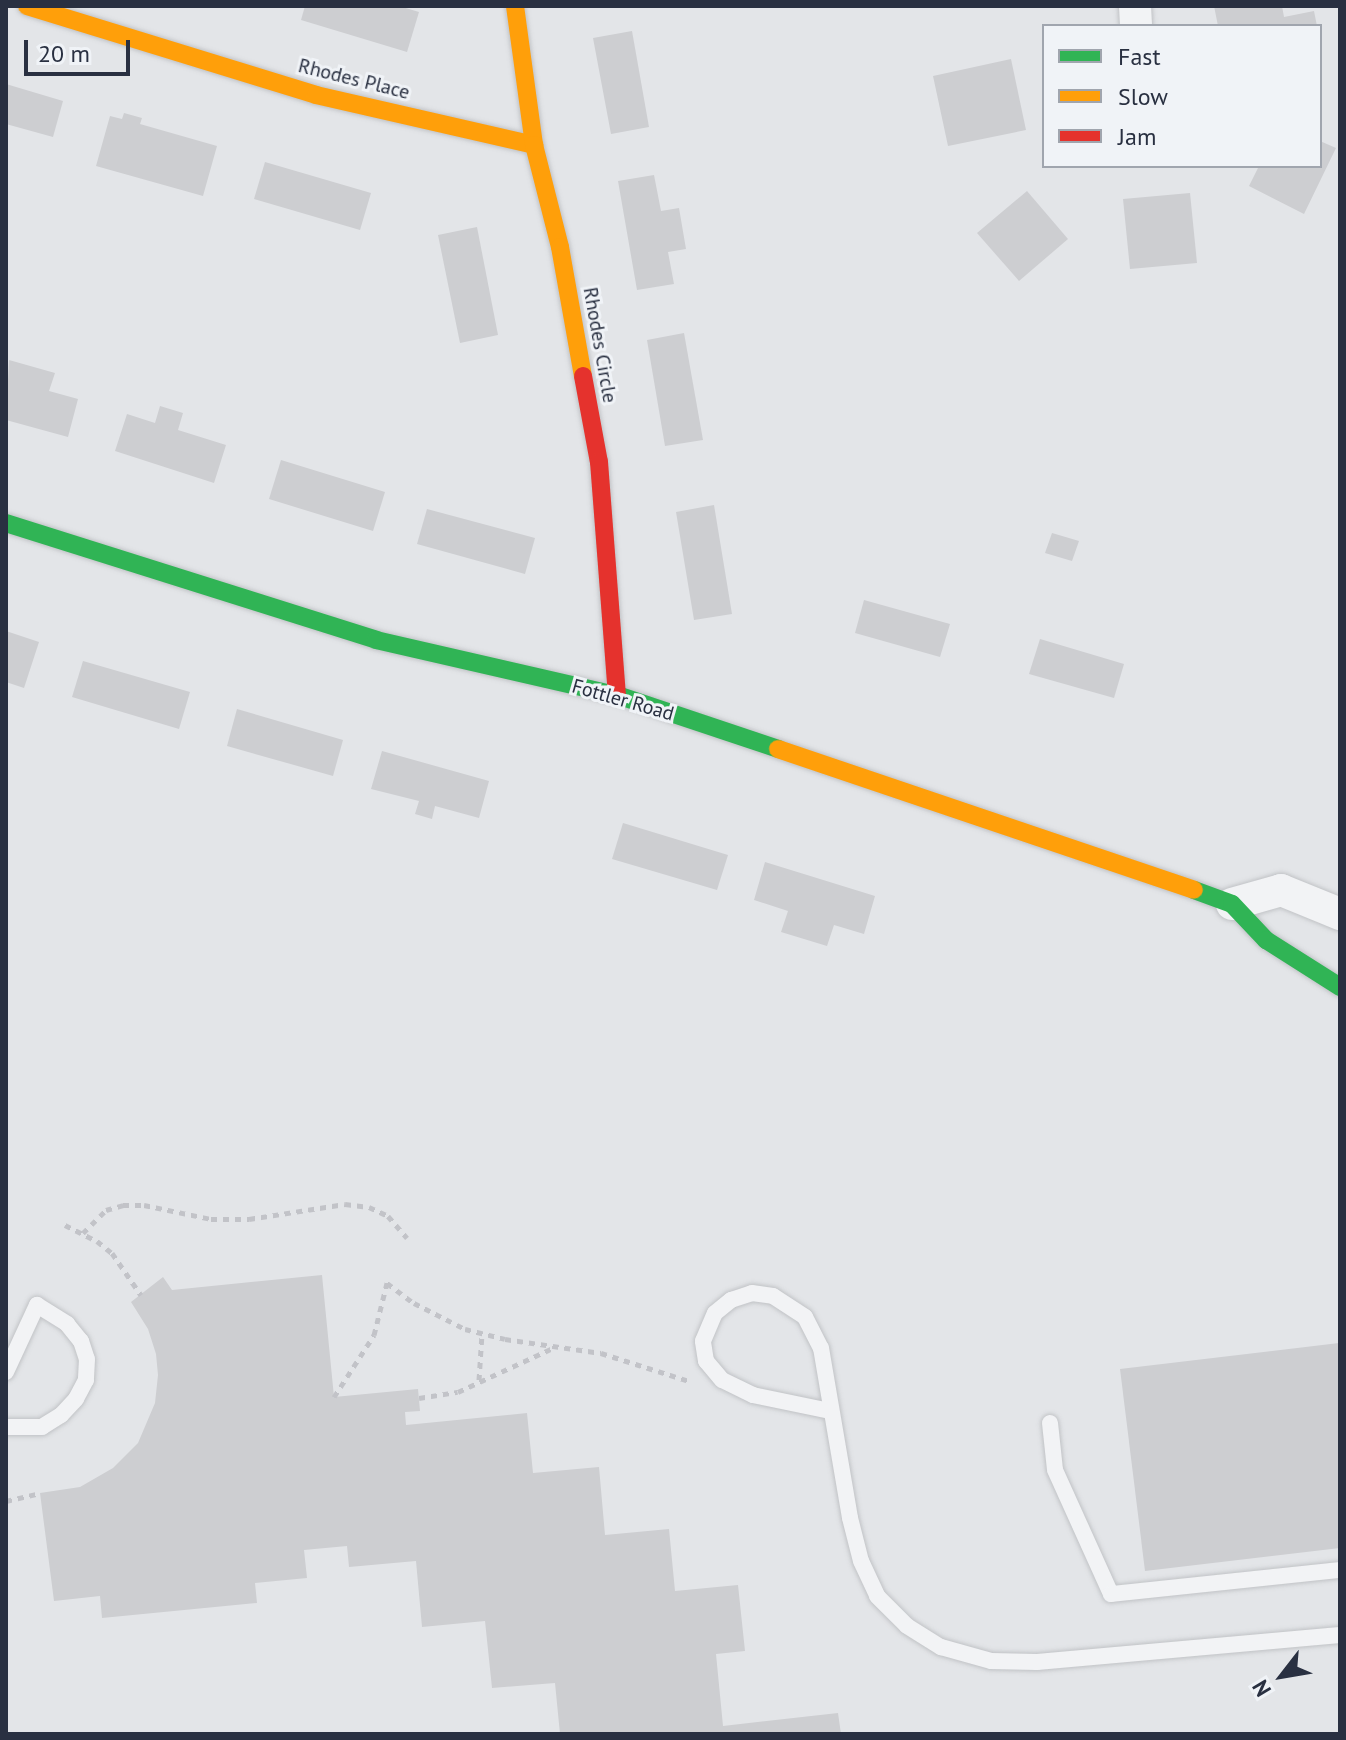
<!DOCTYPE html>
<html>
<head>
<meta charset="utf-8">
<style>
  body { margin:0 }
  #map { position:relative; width:1346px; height:1740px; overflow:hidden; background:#e3e5e8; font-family:"PT Sans",sans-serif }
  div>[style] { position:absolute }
  .building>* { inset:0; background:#cdced1 }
  .path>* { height:5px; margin-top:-2.5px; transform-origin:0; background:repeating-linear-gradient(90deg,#c2c3c8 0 6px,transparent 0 12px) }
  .roads { filter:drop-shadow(0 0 2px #c1c3c6) drop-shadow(0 0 2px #c1c3c6) }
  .lane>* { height:16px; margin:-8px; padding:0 8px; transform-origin:8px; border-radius:8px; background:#f2f3f5 }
  .street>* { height:32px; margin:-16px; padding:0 16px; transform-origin:16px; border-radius:16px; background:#f2f3f5 }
  .fast>* { height:18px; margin:-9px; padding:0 9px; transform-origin:9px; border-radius:9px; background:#30b455 }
  .slow>* { height:18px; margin:-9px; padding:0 9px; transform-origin:9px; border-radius:9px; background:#ff9f0a }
  .jam>* { height:18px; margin:-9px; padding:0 9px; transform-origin:9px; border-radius:9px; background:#e5322d }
  span { translate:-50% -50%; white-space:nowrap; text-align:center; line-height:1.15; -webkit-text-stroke:6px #f0f3f7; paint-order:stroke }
  .street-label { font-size:20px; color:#293041 }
  .frame { position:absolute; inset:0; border:8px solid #293041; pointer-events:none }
  .legend { position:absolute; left:1042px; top:24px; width:280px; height:144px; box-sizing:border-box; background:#f0f3f7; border:2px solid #a0a5ae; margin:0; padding:10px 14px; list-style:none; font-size:24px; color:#293041 }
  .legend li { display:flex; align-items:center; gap:16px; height:40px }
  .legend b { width:40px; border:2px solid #a0a5ae }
  .north { position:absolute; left:1242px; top:1636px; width:80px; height:80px; -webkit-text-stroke:6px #f0f3f7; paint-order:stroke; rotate:239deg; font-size:22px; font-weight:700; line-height:32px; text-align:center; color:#293041 }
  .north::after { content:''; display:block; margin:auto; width:28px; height:36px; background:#293041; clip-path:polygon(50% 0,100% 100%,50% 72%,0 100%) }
  .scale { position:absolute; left:24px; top:40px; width:106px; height:36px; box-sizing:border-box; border:4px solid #293041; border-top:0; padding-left:10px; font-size:24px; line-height:28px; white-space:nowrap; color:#293041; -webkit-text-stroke:6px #f0f3f7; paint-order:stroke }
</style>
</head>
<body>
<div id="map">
  <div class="building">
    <div style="clip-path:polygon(305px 6px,399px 6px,419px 12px,407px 52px,301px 20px)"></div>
    <div style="clip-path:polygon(1214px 6px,1282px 6px,1284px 17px,1314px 11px,1317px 26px,1218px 26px)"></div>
    <div style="clip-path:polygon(632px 31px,649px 127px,611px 134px,593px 38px)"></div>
    <div style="clip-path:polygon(1011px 59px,1026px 130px,948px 146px,933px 76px)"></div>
    <div style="clip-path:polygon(6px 84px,63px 101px,53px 137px,6px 124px)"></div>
    <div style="clip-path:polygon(124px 113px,142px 118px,140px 124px,217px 146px,203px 196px,96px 166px,110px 116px,122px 119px)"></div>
    <div style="clip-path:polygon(1320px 141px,1336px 148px,1304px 214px,1249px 186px,1259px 166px,1320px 166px)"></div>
    <div style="clip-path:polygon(265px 162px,371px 193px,360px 230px,254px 199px)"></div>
    <div style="clip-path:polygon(654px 175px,661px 211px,679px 208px,686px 249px,668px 252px,674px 284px,637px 290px,618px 181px)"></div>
    <div style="clip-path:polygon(1027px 191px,1068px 239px,1019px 281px,977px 233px)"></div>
    <div style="clip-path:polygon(1190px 193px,1197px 263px,1130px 269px,1123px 199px)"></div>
    <div style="clip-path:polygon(477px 227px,498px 335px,460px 343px,438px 235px)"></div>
    <div style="clip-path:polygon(684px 333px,703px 440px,665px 446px,647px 340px)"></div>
    <div style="clip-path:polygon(9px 360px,55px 373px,49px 391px,78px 399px,68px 437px,6px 420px)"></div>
    <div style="clip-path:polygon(160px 406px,183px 413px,178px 430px,226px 445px,214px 483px,115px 451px,127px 414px,155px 423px)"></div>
    <div style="clip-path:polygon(281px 460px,385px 492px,373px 531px,269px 499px)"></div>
    <div style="clip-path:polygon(714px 505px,732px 614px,694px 620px,676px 512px)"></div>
    <div style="clip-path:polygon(427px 509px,535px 538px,525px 574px,417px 544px)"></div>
    <div style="clip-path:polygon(1052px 533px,1079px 541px,1072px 561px,1045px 553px)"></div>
    <div style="clip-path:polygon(864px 600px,950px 624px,940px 657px,855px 633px)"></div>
    <div style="clip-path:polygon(6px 631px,39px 642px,24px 688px,6px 682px)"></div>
    <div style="clip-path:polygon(1040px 639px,1124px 664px,1114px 698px,1029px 674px)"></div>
    <div style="clip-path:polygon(83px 661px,190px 692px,179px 729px,72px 697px)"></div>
    <div style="clip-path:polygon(237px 709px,343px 740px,333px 776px,227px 746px)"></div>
    <div style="clip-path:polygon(382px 751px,489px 781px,479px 818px,435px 806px,432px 819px,415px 814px,419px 801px,371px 789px)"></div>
    <div style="clip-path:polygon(623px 823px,728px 855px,717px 890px,612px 859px)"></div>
    <div style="clip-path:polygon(765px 862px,875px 896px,864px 934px,834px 925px,827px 946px,781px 932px,788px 911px,754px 900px)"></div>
    <div style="clip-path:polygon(322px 1275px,334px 1397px,418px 1389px,420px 1411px,405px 1412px,406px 1425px,527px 1413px,533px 1473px,599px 1467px,605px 1535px,669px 1529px,675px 1591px,738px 1585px,745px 1651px,716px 1654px,723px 1726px,838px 1713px,841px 1734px,560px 1734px,555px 1683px,492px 1688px,485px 1621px,422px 1627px,416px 1561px,349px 1567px,347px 1546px,304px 1550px,307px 1578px,255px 1583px,257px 1603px,102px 1618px,100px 1596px,54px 1601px,40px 1493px,80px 1487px,113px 1468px,138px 1443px,155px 1403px,158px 1375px,156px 1354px,148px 1329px,131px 1302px,163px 1277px,172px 1290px)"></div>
    <div style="clip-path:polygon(1339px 1343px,1340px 1548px,1145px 1571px,1120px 1369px)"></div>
  </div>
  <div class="path">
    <div style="left:65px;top:1225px;width:36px;rotate:27deg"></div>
    <div style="left:97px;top:1241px;width:19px;rotate:39deg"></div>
    <div style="left:112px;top:1253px;width:51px;rotate:55.4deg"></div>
    <div style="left:83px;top:1233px;width:33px;rotate:-45deg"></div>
    <div style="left:106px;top:1210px;width:18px;rotate:-16deg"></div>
    <div style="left:123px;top:1205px;width:21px"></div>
    <div style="left:144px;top:1205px;width:68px;rotate:11.8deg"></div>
    <div style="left:211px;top:1219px;width:38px"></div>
    <div style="left:249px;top:1219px;width:97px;rotate:-8.9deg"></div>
    <div style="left:345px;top:1204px;width:24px;rotate:7deg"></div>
    <div style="left:369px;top:1207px;width:21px;rotate:25deg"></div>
    <div style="left:388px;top:1216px;width:29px;rotate:49deg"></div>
    <div style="left:479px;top:1380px;width:47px;rotate:-86.3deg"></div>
    <div style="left:334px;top:1397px;width:74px;rotate:-57.2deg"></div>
    <div style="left:374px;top:1335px;width:54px;rotate:-76deg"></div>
    <div style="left:387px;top:1283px;width:34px;rotate:37deg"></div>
    <div style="left:414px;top:1303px;width:57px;rotate:27deg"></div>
    <div style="left:465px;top:1329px;width:41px;rotate:14deg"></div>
    <div style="left:505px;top:1339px;width:97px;rotate:8.3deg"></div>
    <div style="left:601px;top:1353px;width:92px;rotate:17.7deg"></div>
    <div style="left:419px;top:1398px;width:39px;rotate:-9deg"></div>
    <div style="left:458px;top:1392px;width:107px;rotate:-24.9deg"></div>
    <div style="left:6px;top:1501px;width:35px;rotate:-13deg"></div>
  </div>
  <div class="roads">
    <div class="lane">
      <div style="left:6px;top:1372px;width:74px;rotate:-65.2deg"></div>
      <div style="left:37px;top:1305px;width:36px;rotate:32deg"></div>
      <div style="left:67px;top:1324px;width:22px;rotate:51deg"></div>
      <div style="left:81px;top:1341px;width:19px;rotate:72deg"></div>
      <div style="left:87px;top:1359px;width:21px;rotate:93deg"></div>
      <div style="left:86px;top:1380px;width:21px;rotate:118deg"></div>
      <div style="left:76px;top:1399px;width:22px;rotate:133deg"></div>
      <div style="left:61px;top:1415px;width:22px;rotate:148deg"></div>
      <div style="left:42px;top:1427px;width:36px;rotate:180deg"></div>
      <div style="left:830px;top:1411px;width:79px;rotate:-168.3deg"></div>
      <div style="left:753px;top:1395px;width:34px;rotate:-154deg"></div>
      <div style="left:722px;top:1380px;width:25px;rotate:-130deg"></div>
      <div style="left:706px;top:1361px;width:20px;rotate:-99deg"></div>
      <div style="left:703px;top:1341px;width:30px;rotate:-67deg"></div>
      <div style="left:715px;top:1313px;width:21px;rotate:-39deg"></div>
      <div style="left:731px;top:1300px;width:22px;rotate:-18deg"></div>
      <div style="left:752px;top:1293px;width:21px;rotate:8deg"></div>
      <div style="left:773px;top:1296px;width:38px;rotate:33deg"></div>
      <div style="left:805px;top:1317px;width:35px;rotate:63deg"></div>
      <div style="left:821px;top:1348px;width:172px;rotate:80.3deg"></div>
      <div style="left:850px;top:1518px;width:44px;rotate:75.7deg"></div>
      <div style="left:861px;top:1561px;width:38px;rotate:65deg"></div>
      <div style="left:877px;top:1596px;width:42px;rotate:45deg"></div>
      <div style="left:907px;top:1626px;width:40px;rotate:32deg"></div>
      <div style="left:941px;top:1647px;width:52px;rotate:15.6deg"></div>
      <div style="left:991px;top:1661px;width:46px;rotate:1.2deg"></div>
      <div style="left:1037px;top:1662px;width:304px;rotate:-5.1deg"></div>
      <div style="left:1050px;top:1423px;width:47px;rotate:83.9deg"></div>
      <div style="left:1055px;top:1470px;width:136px;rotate:65.7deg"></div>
      <div style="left:1111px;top:1594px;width:230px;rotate:-6deg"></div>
    </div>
    <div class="street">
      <div style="left:1135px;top:6px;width:20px;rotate:87deg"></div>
      <div style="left:1232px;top:904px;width:51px;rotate:-15.9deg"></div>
      <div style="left:1281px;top:890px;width:64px;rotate:22.1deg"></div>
    </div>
    <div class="fast">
      <div style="left:6px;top:523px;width:388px;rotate:17.5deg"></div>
      <div style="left:376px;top:640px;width:247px;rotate:12.9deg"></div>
      <div style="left:617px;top:695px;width:170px;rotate:18.5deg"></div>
      <div style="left:1194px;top:890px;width:40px;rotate:20.2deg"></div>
      <div style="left:1232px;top:904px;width:50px;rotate:46.6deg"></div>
      <div style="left:1266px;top:940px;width:88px;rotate:32.4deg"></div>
    </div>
    <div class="slow">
      <div style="left:27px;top:6px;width:302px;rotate:17.1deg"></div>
      <div style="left:316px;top:95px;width:224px;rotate:12.9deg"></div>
      <div style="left:515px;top:6px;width:140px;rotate:82.2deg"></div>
      <div style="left:534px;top:145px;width:105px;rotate:75.7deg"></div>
      <div style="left:560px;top:247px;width:131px;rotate:79.9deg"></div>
      <div style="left:778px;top:749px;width:439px;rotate:18.7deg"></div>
    </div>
    <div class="jam">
      <div style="left:583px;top:376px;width:87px;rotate:79.5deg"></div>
      <div style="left:599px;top:462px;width:234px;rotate:85.6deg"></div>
    </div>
  </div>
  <div class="street-label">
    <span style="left:354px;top:79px;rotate:14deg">Rhodes Place</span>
    <span style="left:600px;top:345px;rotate:80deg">Rhodes Circle</span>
    <span style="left:623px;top:700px;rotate:16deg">Fottler Road</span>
  </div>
  <div class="frame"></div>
  <ul class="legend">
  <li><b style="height:10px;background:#30b455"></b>Fast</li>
  <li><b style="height:10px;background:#ff9f0a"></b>Slow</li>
  <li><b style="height:10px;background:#e5322d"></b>Jam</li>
  </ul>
  <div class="north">N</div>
  <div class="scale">20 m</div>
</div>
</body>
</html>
